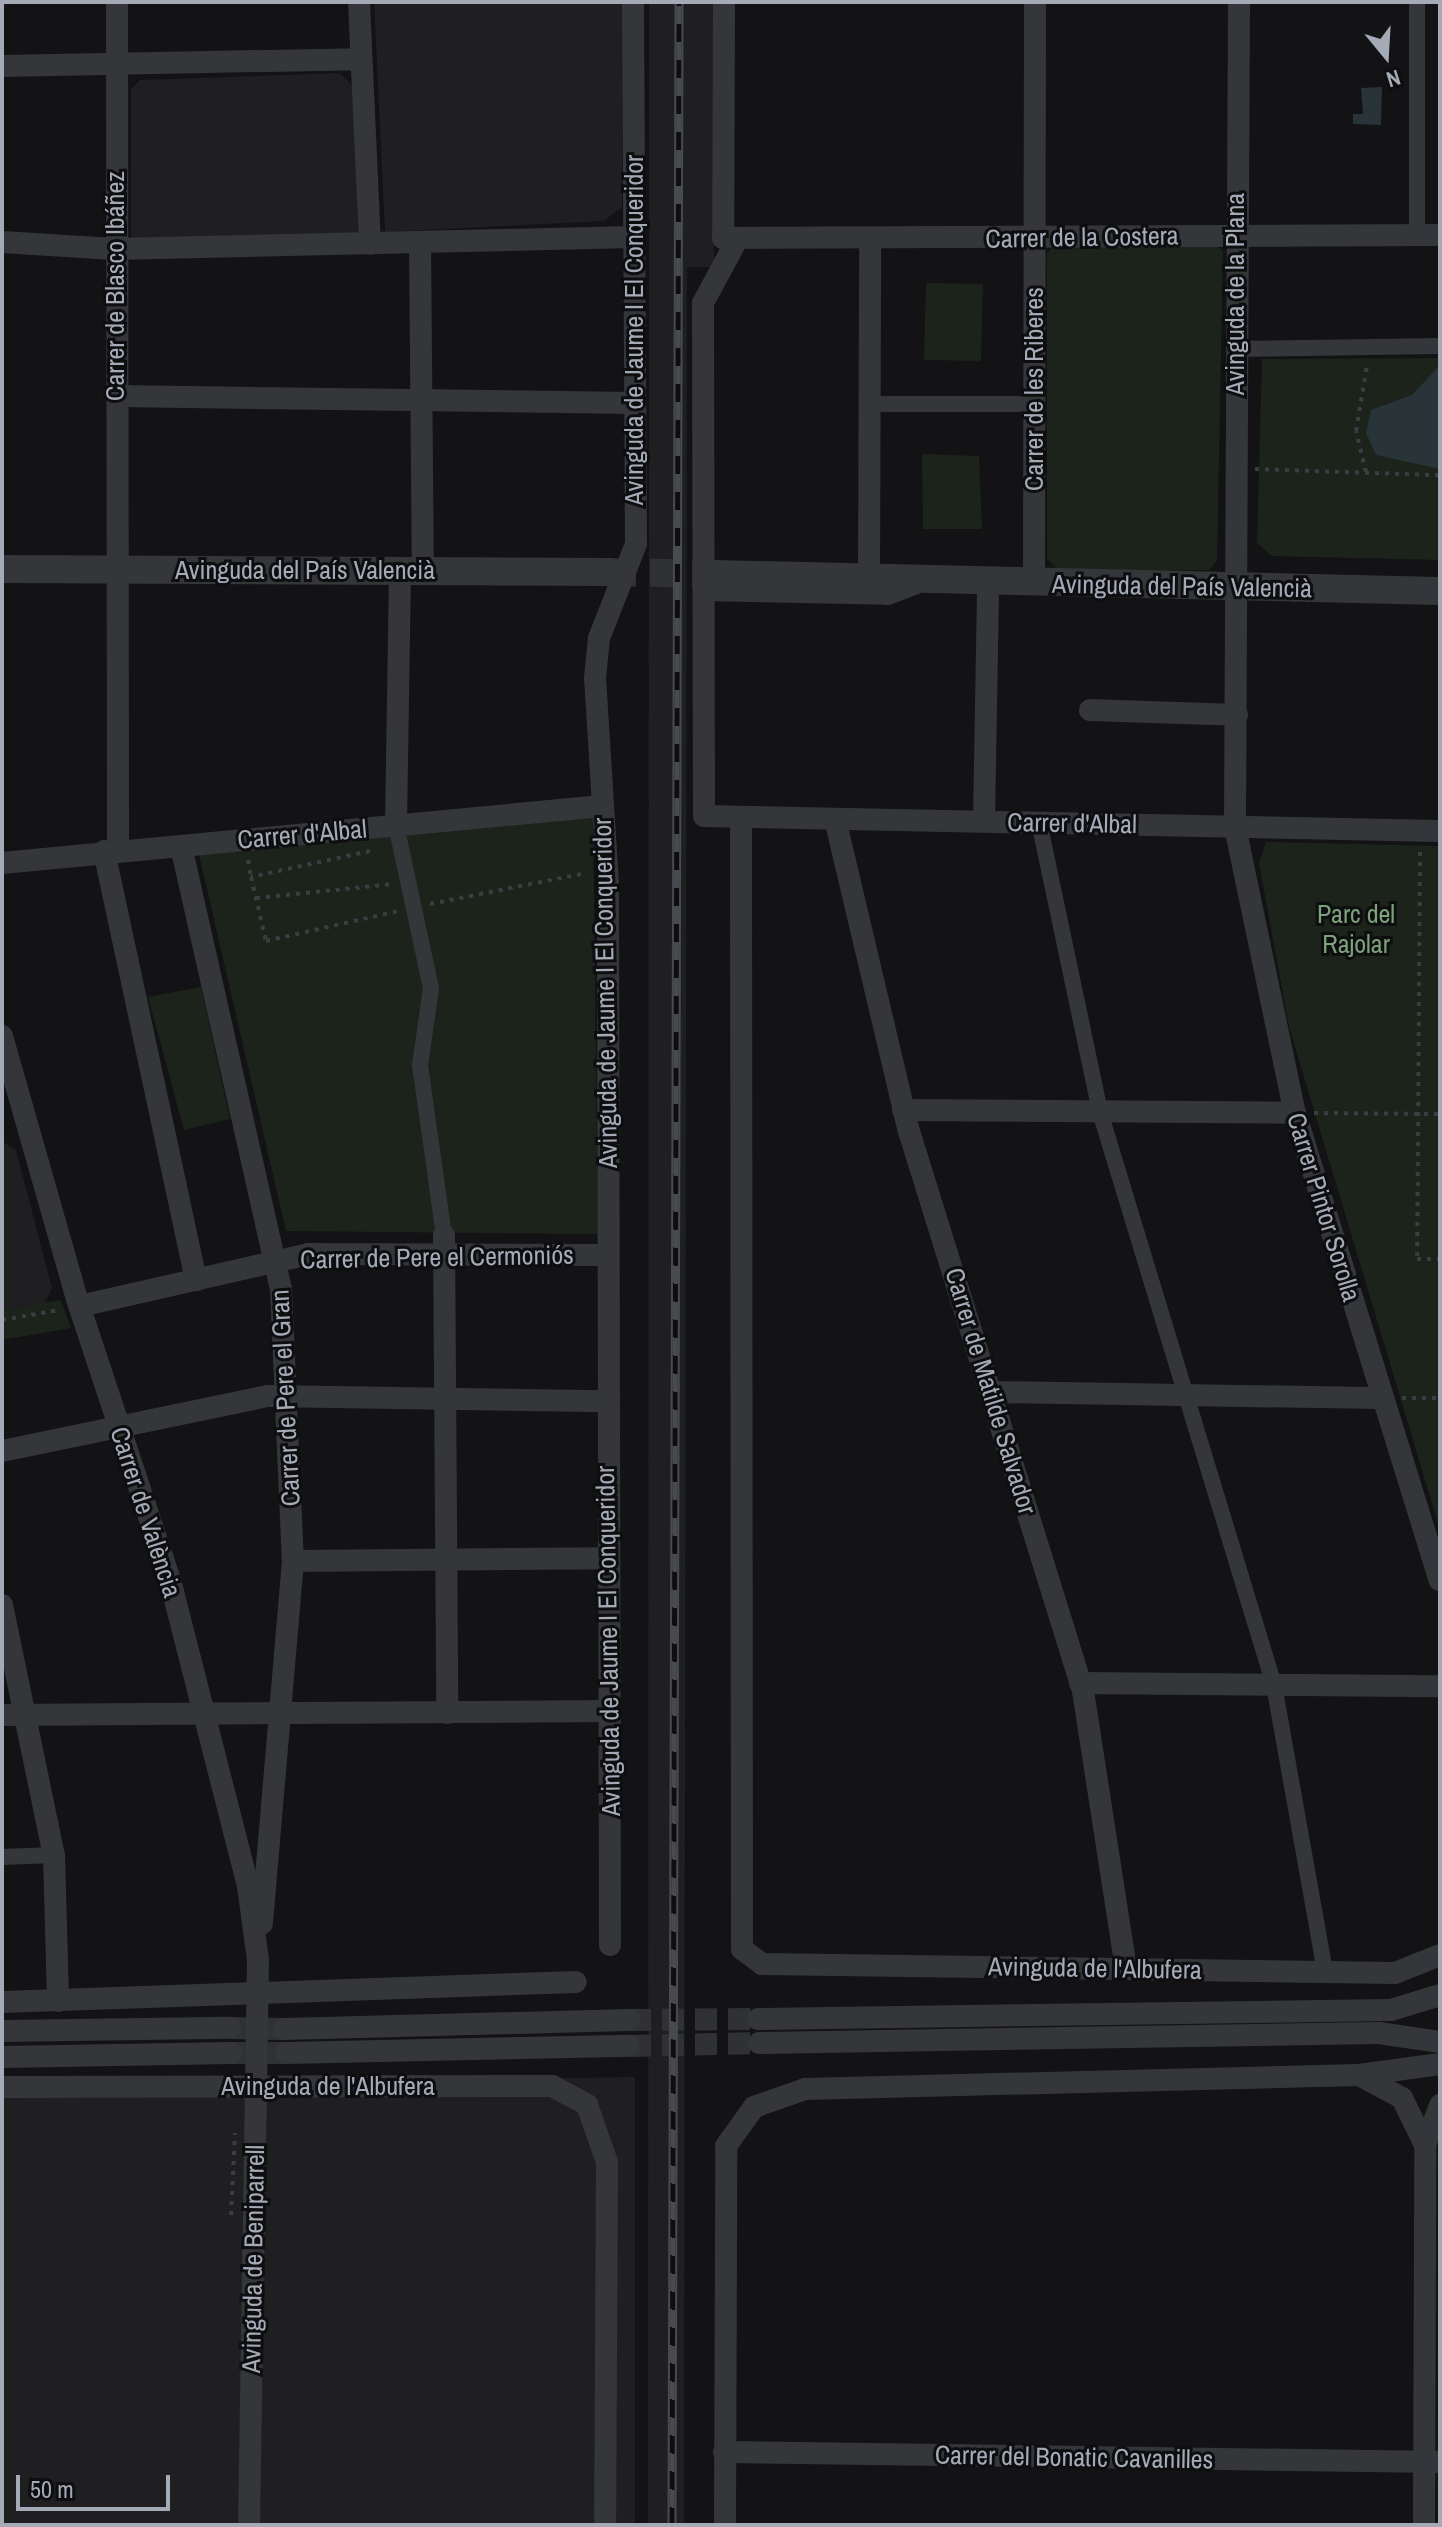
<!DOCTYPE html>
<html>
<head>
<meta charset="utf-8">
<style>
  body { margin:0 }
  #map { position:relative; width:1442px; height:2527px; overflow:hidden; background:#131315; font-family:"Archivo Narrow",sans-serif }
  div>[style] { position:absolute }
  .built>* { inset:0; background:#1f1f22 }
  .green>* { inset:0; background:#1b231b }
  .water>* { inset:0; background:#293439 }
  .minor-tunnel>* { height:22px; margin-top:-11px; transform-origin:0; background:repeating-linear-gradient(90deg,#303135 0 22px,transparent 0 33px) }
  .tertiary-tunnel>* { height:28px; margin-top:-14px; transform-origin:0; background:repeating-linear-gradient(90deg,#303135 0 28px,transparent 0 42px) }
  .path>* { height:4px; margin-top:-2px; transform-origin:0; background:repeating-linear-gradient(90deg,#3a3d41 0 4px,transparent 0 10px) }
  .pedestrian>* { height:16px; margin:-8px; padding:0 8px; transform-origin:8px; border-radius:8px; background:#34363a }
  .minor>* { height:22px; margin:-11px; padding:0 11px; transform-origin:11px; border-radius:11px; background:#34363a }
  .tertiary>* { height:28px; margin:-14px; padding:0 14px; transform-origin:14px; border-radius:14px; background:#34363a }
  .rail>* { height:9px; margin-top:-4.5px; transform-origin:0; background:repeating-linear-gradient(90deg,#0e0e10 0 18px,#474a4f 0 36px); box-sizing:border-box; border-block:2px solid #474a4f }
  span { translate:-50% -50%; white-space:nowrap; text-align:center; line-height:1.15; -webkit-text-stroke:6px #0e0e10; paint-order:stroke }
  .street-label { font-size:26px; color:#a4abb6 }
  .park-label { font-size:26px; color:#7ca27a }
  .frame { position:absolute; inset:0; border:4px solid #a4abb6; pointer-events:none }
  .north { position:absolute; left:1346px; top:16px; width:80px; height:80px; -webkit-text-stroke:6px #0e0e10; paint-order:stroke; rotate:162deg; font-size:22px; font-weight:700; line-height:32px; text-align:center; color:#a4abb6 }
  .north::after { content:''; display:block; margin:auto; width:28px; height:36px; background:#a4abb6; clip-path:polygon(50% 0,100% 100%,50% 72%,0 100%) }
  .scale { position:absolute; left:16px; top:2475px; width:154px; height:36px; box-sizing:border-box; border:4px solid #a4abb6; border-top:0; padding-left:10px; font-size:24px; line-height:28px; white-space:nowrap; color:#a4abb6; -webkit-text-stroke:6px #0e0e10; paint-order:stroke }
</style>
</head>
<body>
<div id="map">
  <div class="built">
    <div style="clip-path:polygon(374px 2px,623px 2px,622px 207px,604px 221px,385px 232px)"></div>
    <div style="clip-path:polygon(649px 2px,714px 2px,714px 267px,687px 267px,684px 2525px,648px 2525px)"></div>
    <div style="clip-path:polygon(340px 73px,354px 87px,358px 235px,131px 242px,131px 89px,140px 80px)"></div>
    <div style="clip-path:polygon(2px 1141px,16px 1150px,52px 1288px,44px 1303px,2px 1310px)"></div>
    <div style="clip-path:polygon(635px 2077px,635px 2525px,2px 2525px,2px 2086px)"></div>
  </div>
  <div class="green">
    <div style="clip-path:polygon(1059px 241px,1213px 241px,1223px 252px,1217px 560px,1209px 570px,1060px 571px,1047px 559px,1047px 253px)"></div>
    <div style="clip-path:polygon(926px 283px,983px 284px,981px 361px,924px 360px)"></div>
    <div style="clip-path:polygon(1440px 358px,1440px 560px,1272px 556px,1257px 543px,1262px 359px)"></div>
    <div style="clip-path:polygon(922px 454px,979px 456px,982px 529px,923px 529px)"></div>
    <div style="clip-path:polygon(593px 814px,598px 1234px,286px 1231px,197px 846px)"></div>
    <div style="clip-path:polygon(1266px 842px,1440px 846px,1440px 1530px,1289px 1027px,1259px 863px)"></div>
    <div style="clip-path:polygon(201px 987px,230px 1119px,184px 1130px,148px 997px)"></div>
    <div style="clip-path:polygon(61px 1300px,71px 1328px,2px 1340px,2px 1310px)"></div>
  </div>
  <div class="water">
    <div style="clip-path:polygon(1382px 87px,1381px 125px,1353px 124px,1353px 114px,1363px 114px,1361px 88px)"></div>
    <div style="clip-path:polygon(1440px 365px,1440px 469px,1376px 455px,1366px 433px,1371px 410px,1412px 395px)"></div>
  </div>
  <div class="minor-tunnel">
    <div style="left:629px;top:2020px;width:129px;rotate:-0.4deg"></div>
    <div style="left:230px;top:2028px;width:54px;rotate:1.1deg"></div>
    <div style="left:629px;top:2046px;width:130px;rotate:-1.3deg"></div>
    <div style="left:231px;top:2053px;width:55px"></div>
  </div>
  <div class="tertiary-tunnel">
    <div style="left:608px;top:572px;width:107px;rotate:1.1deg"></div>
  </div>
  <div class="path">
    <div style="left:1255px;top:469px;width:185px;rotate:1.9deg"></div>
    <div style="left:1366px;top:472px;width:42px;rotate:-103.7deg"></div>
    <div style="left:1356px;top:431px;width:67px;rotate:-80.5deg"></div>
    <div style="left:370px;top:851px;width:122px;rotate:167.7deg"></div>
    <div style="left:251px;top:877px;width:66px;rotate:76.8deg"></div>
    <div style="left:266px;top:941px;width:135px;rotate:-12.8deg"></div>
    <div style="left:1420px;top:852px;width:407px;rotate:90.4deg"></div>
    <div style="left:1417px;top:1259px;width:23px"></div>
    <div style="left:248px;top:860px;width:17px;rotate:80deg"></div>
    <div style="left:256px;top:898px;width:138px;rotate:-5.8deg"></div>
    <div style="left:430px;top:904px;width:159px;rotate:-11.2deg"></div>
    <div style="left:1314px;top:1113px;width:126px;rotate:0.5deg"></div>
    <div style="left:2px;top:1320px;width:58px;rotate:-10deg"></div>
    <div style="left:1402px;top:1398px;width:38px"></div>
    <div style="left:231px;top:2215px;width:82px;rotate:-87.2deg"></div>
  </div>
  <div class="pedestrian">
    <div style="left:1417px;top:235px;width:233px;rotate:-90deg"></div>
    <div style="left:1234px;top:349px;width:206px;rotate:-0.8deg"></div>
    <div style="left:869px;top:404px;width:165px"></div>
    <div style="left:1039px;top:822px;width:296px;rotate:78.1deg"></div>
    <div style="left:1100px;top:1112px;width:599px;rotate:73.11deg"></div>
    <div style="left:1274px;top:1685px;width:291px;rotate:79.9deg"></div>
    <div style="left:396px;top:825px;width:167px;rotate:77.9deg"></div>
    <div style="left:431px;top:988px;width:78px;rotate:98.1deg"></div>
    <div style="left:420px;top:1065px;width:172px;rotate:82deg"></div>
    <div style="left:2px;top:1857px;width:52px;rotate:-2.2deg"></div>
  </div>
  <div class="minor">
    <div style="left:117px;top:2px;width:848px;rotate:89.93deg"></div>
    <div style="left:359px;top:2px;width:242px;rotate:87.4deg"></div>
    <div style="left:724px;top:2px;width:236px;rotate:90.2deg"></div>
    <div style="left:723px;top:238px;width:717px;rotate:-0.24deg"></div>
    <div style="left:1239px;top:2px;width:825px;rotate:90.28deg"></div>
    <div style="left:1235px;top:827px;width:292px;rotate:78.2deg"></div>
    <div style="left:1295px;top:1113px;width:489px;rotate:72.8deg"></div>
    <div style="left:2px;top:66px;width:358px;rotate:-1.1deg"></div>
    <div style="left:738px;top:238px;width:74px;rotate:118.3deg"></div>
    <div style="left:703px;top:303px;width:513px;rotate:89.89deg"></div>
    <div style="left:704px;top:816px;width:736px;rotate:1.17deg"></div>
    <div style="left:2px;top:242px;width:112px;rotate:3.6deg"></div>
    <div style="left:114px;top:249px;width:519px;rotate:-1.32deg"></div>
    <div style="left:420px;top:243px;width:328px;rotate:89.5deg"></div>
    <div style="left:116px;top:396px;width:516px;rotate:0.78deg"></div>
    <div style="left:869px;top:578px;width:338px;rotate:-89.8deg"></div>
    <div style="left:1034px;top:583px;width:581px;rotate:-89.9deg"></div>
    <div style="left:704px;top:590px;width:184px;rotate:1.2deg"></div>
    <div style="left:888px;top:594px;width:40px;rotate:-21deg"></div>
    <div style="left:1090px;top:710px;width:147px;rotate:1.9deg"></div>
    <div style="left:741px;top:817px;width:1132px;rotate:89.95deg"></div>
    <div style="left:742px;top:1949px;width:25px;rotate:37deg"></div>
    <div style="left:762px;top:1964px;width:633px;rotate:0.81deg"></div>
    <div style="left:1395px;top:1973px;width:48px;rotate:-21.8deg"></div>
    <div style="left:835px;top:819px;width:318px;rotate:76.7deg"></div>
    <div style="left:908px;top:1128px;width:590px;rotate:72.73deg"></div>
    <div style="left:1083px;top:1691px;width:280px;rotate:81.2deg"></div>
    <div style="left:984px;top:821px;width:238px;rotate:-89deg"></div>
    <div style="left:396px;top:825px;width:255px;rotate:-89.1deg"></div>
    <div style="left:181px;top:846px;width:454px;rotate:77.3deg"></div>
    <div style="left:281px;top:1289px;width:272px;rotate:87.5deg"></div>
    <div style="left:293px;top:1561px;width:364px;rotate:94.9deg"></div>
    <div style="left:104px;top:851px;width:439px;rotate:77.9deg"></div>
    <div style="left:2px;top:863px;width:603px;rotate:-5.43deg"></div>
    <div style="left:2px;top:1036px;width:273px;rotate:74.1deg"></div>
    <div style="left:77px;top:1299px;width:296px;rotate:71.7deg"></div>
    <div style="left:170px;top:1580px;width:316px;rotate:75.7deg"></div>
    <div style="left:248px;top:1886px;width:75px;rotate:82.3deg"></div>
    <div style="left:258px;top:1960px;width:565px;rotate:90.91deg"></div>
    <div style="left:903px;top:1110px;width:392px;rotate:0.4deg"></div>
    <div style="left:444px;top:1235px;width:478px;rotate:89.6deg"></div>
    <div style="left:80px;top:1306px;width:234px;rotate:-12.8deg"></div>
    <div style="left:308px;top:1254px;width:299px;rotate:0.2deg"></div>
    <div style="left:993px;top:1392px;width:390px;rotate:0.9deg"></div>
    <div style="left:2px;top:1451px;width:272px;rotate:-11.7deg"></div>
    <div style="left:268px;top:1396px;width:337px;rotate:0.9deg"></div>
    <div style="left:293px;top:1561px;width:313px;rotate:-0.5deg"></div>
    <div style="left:2px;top:1605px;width:255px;rotate:78.3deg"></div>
    <div style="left:54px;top:1855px;width:146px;rotate:88.4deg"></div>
    <div style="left:1080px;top:1683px;width:360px;rotate:0.5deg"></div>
    <div style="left:2px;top:1715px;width:608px;rotate:-0.38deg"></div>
    <div style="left:610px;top:1945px;width:1061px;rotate:-90.11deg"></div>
    <div style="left:608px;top:884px;width:206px;rotate:-93.6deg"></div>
    <div style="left:595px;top:678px;width:40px;rotate:-84.3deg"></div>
    <div style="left:599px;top:638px;width:101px;rotate:-68.5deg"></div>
    <div style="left:636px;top:544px;width:542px;rotate:-90.32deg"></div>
    <div style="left:2px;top:2002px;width:574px;rotate:-2deg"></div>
    <div style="left:758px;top:2019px;width:633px;rotate:-0.81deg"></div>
    <div style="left:1391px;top:2010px;width:51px;rotate:-17deg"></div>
    <div style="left:284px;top:2029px;width:345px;rotate:-1.5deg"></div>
    <div style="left:2px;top:2031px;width:228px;rotate:-0.8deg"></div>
    <div style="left:759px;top:2043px;width:620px;rotate:-0.92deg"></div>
    <div style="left:1379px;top:2033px;width:62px;rotate:8.4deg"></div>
    <div style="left:286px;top:2053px;width:343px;rotate:-1.2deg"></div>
    <div style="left:2px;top:2057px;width:229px;rotate:-1deg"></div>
    <div style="left:1359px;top:2075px;width:49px;rotate:28.1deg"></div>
    <div style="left:1402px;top:2098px;width:52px;rotate:63.9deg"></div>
    <div style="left:2px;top:2087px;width:550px;rotate:-0.1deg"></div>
    <div style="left:552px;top:2086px;width:40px;rotate:28deg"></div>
    <div style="left:587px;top:2105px;width:60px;rotate:70.7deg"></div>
    <div style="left:607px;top:2162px;width:363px;rotate:90.3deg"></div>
    <div style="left:724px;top:2452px;width:716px;rotate:0.8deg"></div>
    <div style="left:725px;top:2525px;width:379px;rotate:-89.8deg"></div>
    <div style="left:726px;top:2146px;width:48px;rotate:-54.3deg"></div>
    <div style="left:754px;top:2107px;width:54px;rotate:-19.4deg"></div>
    <div style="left:805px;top:2089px;width:554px;rotate:-1.45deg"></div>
    <div style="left:1359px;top:2075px;width:82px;rotate:-7.7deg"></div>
    <div style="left:1424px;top:2525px;width:380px;rotate:-89.8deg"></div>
    <div style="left:1425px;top:2145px;width:43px;rotate:-69.4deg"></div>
  </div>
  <div class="tertiary">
    <div style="left:2px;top:569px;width:606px;rotate:0.28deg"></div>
    <div style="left:715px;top:574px;width:725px;rotate:1.34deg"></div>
  </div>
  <div class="rail">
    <div style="left:672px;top:2525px;width:2523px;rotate:-89.84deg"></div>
  </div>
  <div class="street-label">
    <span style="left:1082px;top:237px;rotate:-1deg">Carrer de la Costera</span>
    <span style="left:115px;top:286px;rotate:-90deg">Carrer de Blasco Ibáñez</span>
    <span style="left:1235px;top:294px;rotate:-90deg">Avinguda de la Plana</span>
    <span style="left:634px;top:330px;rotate:-90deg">Avinguda de Jaume I El Conqueridor</span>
    <span style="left:1034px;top:389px;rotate:-90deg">Carrer de les Riberes</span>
    <span style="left:305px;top:570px">Avinguda del País Valencià</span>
    <span style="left:1182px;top:586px;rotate:1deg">Avinguda del País Valencià</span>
    <span style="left:1072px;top:823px;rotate:1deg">Carrer d'Albal</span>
    <span style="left:302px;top:834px;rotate:-5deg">Carrer d'Albal</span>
    <span style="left:605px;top:993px;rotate:-91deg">Avinguda de Jaume I El Conqueridor</span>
    <span style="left:1324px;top:1207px;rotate:73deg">Carrer Pintor Sorolla</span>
    <span style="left:437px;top:1257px;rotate:-1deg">Carrer de Pere el Cermoniós</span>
    <span style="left:991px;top:1391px;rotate:73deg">Carrer de Matilde Salvador</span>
    <span style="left:285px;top:1398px;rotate:-93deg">Carrer de Pere el Gran</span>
    <span style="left:146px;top:1512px;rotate:72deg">Carrer de València</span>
    <span style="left:608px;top:1641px;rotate:-91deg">Avinguda de Jaume I El Conqueridor</span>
    <span style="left:1095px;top:1968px;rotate:1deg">Avinguda de l'Albufera</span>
    <span style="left:328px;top:2086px">Avinguda de l'Albufera</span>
    <span style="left:253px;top:2259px;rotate:-89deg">Avinguda de Beniparrell</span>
    <span style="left:1074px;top:2457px;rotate:1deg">Carrer del Bonatic Cavanilles</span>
  </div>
  <div class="park-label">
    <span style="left:1356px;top:929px">Parc del<br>Rajolar</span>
  </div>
  <div class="frame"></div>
  <div class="north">N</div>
  <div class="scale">50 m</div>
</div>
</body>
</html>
